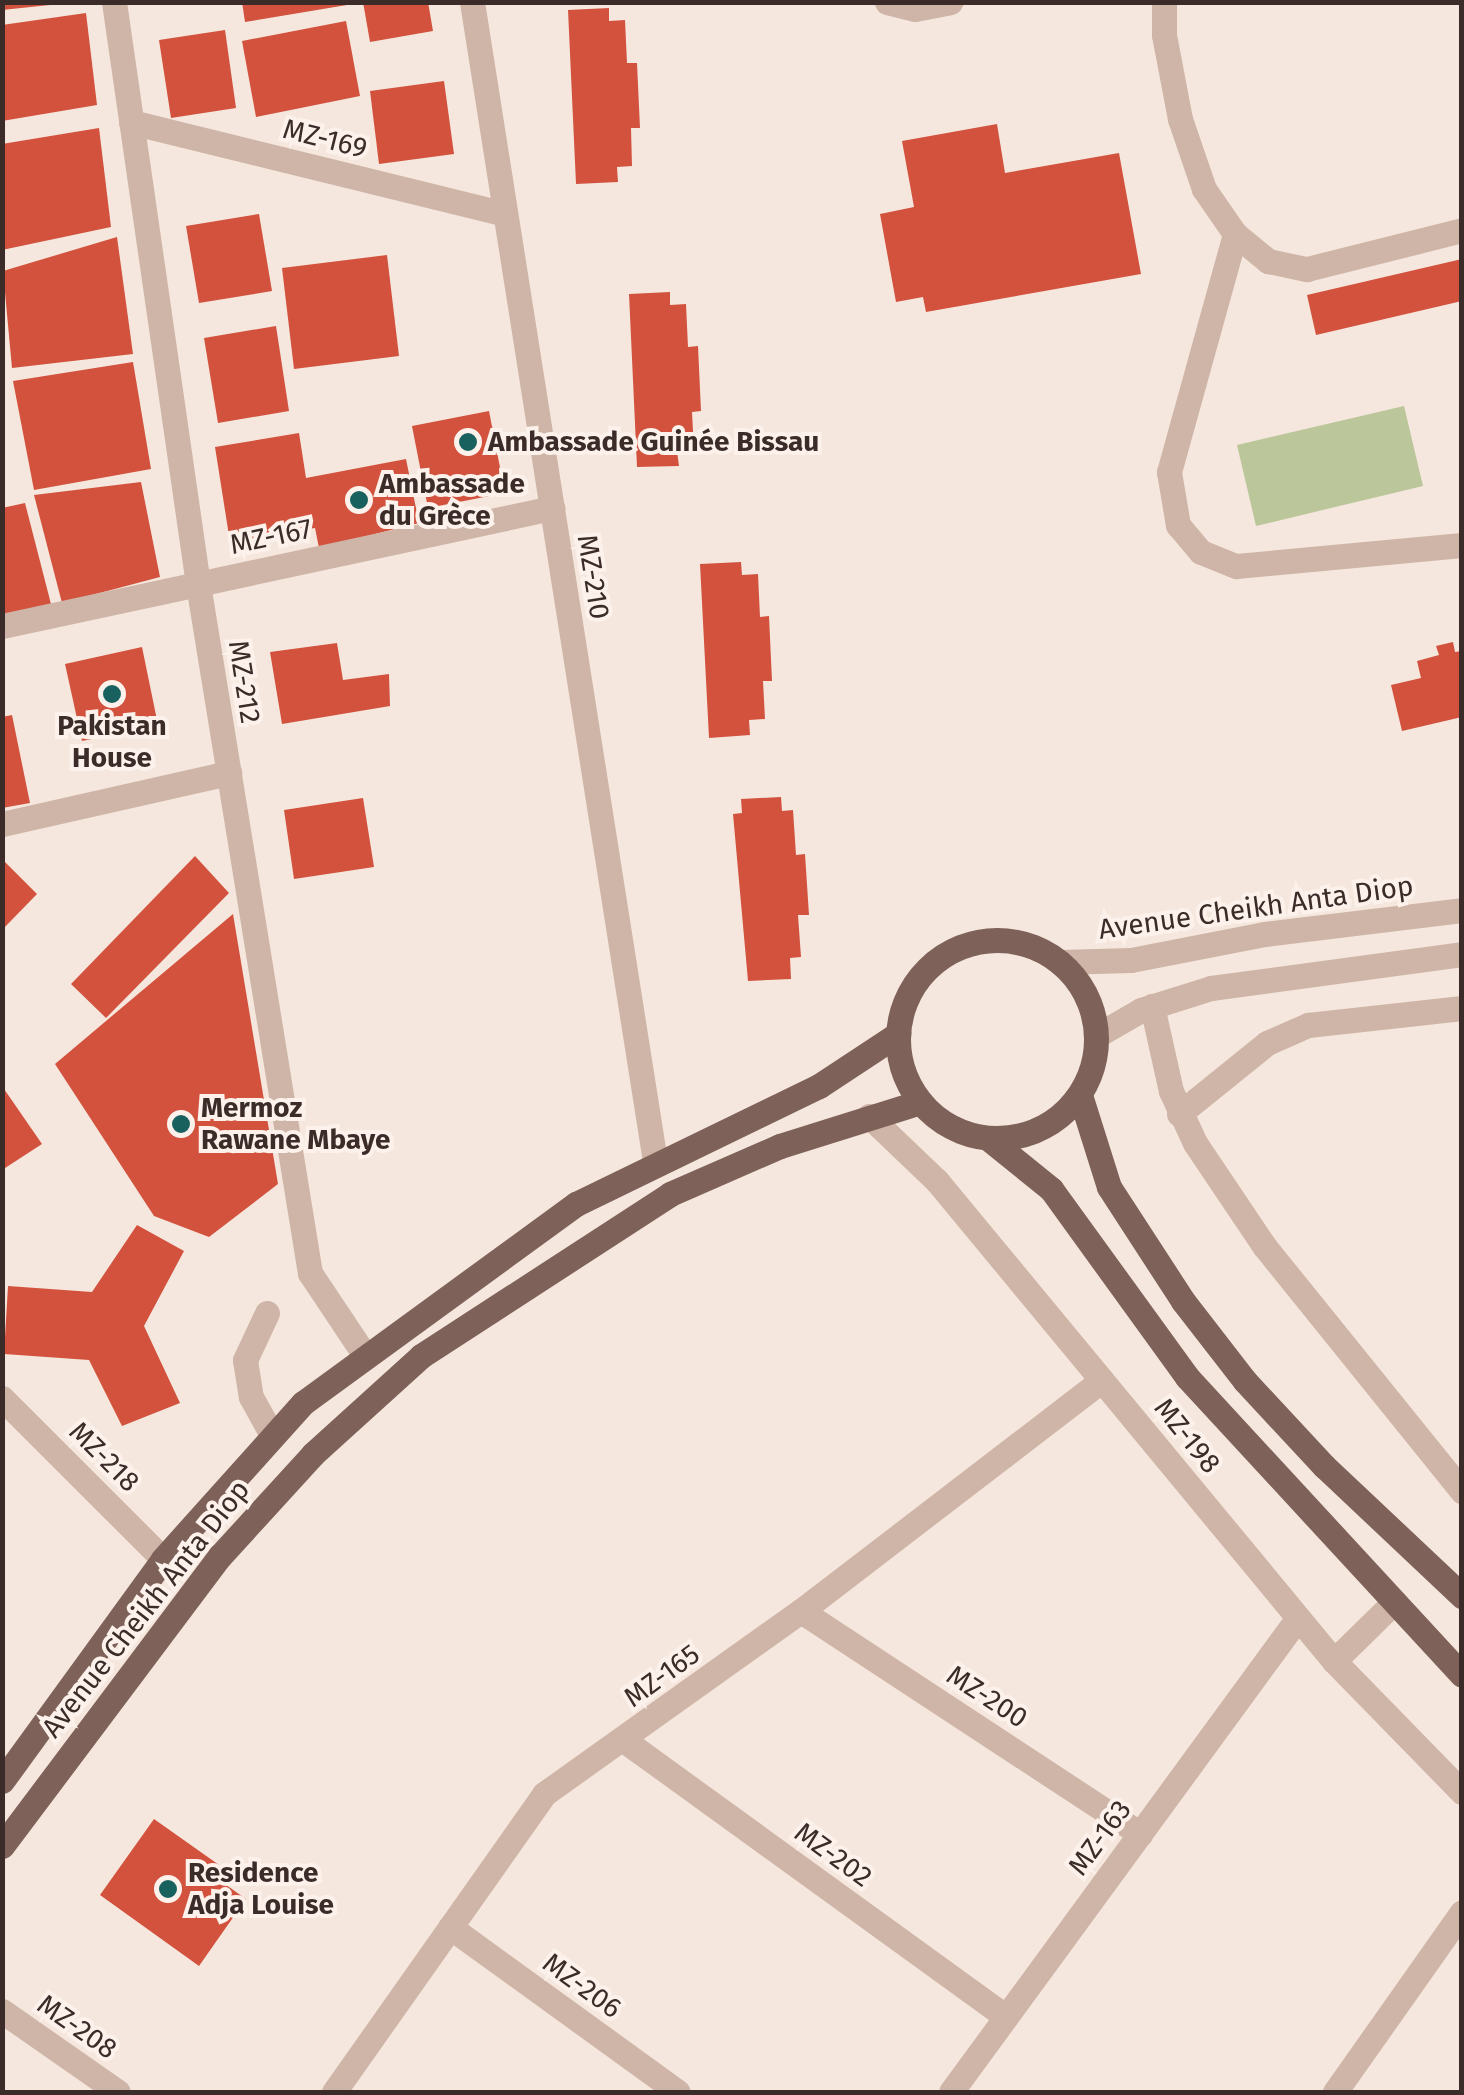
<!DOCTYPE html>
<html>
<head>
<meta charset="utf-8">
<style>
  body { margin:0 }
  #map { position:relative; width:1464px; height:2095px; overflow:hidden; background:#f5e7dd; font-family:"Fira Sans",sans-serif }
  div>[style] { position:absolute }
  .green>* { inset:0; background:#bcc69b }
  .building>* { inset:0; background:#d2523e }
  .minor>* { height:25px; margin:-12.5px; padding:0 12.5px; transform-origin:12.5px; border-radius:12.5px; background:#cfb5a7 }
  .major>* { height:25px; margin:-12.5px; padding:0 12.5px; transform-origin:12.5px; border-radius:12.5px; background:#7e6158 }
  .major>.ring { margin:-12.5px; padding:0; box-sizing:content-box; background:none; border:25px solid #7e6158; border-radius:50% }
  .dots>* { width:28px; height:28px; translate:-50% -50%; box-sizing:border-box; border:5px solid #fcf2eb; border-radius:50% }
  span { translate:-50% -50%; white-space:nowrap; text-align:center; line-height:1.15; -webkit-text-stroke:8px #fcf2eb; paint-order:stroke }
  .street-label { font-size:28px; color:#3b2c29 }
  .poi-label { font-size:28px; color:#3b2c29; font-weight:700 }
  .left { translate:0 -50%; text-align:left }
  .frame { position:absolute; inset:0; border:5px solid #3b2c29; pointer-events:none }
</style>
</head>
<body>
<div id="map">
  <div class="green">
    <div style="clip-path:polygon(1404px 406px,1423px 486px,1256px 526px,1237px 445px)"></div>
  </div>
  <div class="building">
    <div style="clip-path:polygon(2px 2px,50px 2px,50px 5px,2px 10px)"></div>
    <div style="clip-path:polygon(242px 2px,347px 2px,347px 5px,245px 22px)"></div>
    <div style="clip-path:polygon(363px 2px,428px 2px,433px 31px,370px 42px)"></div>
    <div style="clip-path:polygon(609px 8px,609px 21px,625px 20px,627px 63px,637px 63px,640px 128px,631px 128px,632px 166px,617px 167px,618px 182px,576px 184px,568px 10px)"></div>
    <div style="clip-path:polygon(86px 13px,97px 105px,2px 121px,2px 25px)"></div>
    <div style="clip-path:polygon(346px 21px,360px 96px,256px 117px,242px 41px)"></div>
    <div style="clip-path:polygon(225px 30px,236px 108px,171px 118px,159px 40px)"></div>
    <div style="clip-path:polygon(444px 81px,454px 154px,379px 164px,370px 91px)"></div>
    <div style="clip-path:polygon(997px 124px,1005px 173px,1119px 153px,1141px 274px,926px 312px,923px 297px,896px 302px,880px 214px,914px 207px,902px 141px)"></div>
    <div style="clip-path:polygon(99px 128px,111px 227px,2px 250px,2px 144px)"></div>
    <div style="clip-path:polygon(259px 214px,272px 291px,199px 303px,186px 226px)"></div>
    <div style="clip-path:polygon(117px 237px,133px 354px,12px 368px,3px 271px)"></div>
    <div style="clip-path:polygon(387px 255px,399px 356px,294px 369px,282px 268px)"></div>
    <div style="clip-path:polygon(1462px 259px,1462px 301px,1316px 335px,1307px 295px)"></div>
    <div style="clip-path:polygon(670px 292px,670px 305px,686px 304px,688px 347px,698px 346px,701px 411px,692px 412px,694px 450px,677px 451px,679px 466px,637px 467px,629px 294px)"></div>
    <div style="clip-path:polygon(276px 326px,289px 411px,218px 423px,204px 338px)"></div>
    <div style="clip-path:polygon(133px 362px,151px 469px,34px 490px,13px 381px)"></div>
    <div style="clip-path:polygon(489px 411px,505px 493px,428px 508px,412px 426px)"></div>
    <div style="clip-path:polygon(299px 433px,306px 478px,406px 459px,419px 523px,319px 548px,315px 528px,230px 542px,215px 447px)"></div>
    <div style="clip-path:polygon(141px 482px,160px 577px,62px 603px,34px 495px)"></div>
    <div style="clip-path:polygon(25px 503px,51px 604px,2px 616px,2px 508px)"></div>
    <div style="clip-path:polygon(741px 562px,742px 575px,758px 574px,760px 617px,769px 616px,772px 681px,763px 681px,765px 719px,749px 720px,750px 735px,709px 738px,700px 564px)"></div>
    <div style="clip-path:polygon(1453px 642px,1455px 652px,1462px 651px,1462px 717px,1402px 731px,1391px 685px,1421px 678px,1417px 661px,1439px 655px,1436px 646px)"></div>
    <div style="clip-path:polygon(337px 643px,343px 680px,389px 674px,390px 706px,282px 724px,270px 652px)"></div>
    <div style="clip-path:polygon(142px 647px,158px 725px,82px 741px,65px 664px)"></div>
    <div style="clip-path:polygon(12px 715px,30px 803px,2px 808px,2px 717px)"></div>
    <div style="clip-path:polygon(781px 797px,782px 811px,793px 810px,796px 855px,805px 854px,809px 915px,798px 915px,801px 957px,790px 958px,791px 979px,748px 981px,733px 814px,742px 813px,741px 799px)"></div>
    <div style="clip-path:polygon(363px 798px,374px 867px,294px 879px,284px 810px)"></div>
    <div style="clip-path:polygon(195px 856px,229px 893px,106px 1018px,71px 984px)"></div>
    <div style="clip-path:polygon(2px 859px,37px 894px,2px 930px)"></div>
    <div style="clip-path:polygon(233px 914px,278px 1184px,209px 1237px,154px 1216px,55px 1064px)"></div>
    <div style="clip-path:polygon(2px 1086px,42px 1144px,2px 1170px)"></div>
    <div style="clip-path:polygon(137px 1225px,184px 1251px,144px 1326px,180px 1403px,122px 1426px,89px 1360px,4px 1354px,8px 1286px,92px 1292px)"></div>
    <div style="clip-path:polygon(154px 1819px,229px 1872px,222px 1882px,246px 1899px,199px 1966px,100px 1895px)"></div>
  </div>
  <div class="minor">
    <div style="left:114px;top:2px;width:588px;rotate:81.79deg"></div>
    <div style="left:198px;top:584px;width:698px;rotate:80.77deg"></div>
    <div style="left:310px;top:1273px;width:97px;rotate:56.3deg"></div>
    <div style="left:472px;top:2px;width:1173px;rotate:81.03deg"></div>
    <div style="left:887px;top:2px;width:29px;rotate:14deg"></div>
    <div style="left:915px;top:9px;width:36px;rotate:-11deg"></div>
    <div style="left:1164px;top:2px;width:33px;rotate:90deg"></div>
    <div style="left:1164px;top:35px;width:86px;rotate:79.2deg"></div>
    <div style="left:1180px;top:119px;width:74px;rotate:71.1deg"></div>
    <div style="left:1204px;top:189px;width:55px;rotate:55.4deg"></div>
    <div style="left:1235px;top:234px;width:43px;rotate:39.3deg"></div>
    <div style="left:1268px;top:261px;width:40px;rotate:12deg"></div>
    <div style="left:1307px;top:269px;width:160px;rotate:-14.1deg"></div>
    <div style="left:131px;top:122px;width:385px;rotate:13.8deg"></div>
    <div style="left:1235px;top:234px;width:247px;rotate:105.5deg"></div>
    <div style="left:1169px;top:472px;width:54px;rotate:80.4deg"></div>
    <div style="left:1178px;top:525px;width:35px;rotate:50deg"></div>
    <div style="left:1201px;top:552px;width:38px;rotate:22deg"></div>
    <div style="left:1236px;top:566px;width:227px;rotate:-5.3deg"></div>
    <div style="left:2px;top:626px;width:563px;rotate:-12.11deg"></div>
    <div style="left:2px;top:824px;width:233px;rotate:-12.7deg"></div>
    <div style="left:1059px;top:962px;width:72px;rotate:-1.6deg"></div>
    <div style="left:1131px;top:960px;width:136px;rotate:-11deg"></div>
    <div style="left:1265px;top:934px;width:198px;rotate:-6.9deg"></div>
    <div style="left:1152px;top:1006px;width:87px;rotate:77.4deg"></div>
    <div style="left:1171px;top:1091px;width:57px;rotate:65.2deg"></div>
    <div style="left:1195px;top:1143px;width:125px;rotate:56.1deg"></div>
    <div style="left:1265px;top:1247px;width:314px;rotate:51.1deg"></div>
    <div style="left:1096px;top:1036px;width:52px;rotate:-30deg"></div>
    <div style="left:1141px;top:1010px;width:73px;rotate:-17.4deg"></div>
    <div style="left:1211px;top:988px;width:253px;rotate:-7.7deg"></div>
    <div style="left:1179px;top:1114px;width:113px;rotate:-38.9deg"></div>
    <div style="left:1267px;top:1043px;width:45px;rotate:-23.7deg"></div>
    <div style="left:1308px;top:1025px;width:155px;rotate:-6.3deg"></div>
    <div style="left:869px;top:1116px;width:94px;rotate:43.7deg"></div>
    <div style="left:937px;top:1181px;width:623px;rotate:50.41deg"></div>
    <div style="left:1334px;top:1661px;width:183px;rotate:45.7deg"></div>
    <div style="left:267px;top:1313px;width:52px;rotate:115.1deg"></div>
    <div style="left:245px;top:1360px;width:37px;rotate:81deg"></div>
    <div style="left:251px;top:1397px;width:43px;rotate:61.1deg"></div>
    <div style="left:2px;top:1398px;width:228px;rotate:45deg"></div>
    <div style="left:801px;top:1611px;width:406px;rotate:33.3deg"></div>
    <div style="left:1334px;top:1661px;width:84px;rotate:-44.5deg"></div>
    <div style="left:625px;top:1741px;width:470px;rotate:35.9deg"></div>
    <div style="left:450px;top:1927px;width:281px;rotate:35.9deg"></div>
    <div style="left:2px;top:2011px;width:141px;rotate:34.9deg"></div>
    <div style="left:334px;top:2092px;width:365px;rotate:-54.8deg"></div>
    <div style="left:544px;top:1794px;width:315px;rotate:-35.5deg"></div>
    <div style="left:801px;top:1611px;width:379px;rotate:-37.5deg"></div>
    <div style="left:951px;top:2092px;width:586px;rotate:-53.81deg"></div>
    <div style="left:1335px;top:2092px;width:220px;rotate:-54.8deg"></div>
  </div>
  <div class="major">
    <div class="ring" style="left:898px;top:940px;width:173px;height:173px"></div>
    <div style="left:1080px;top:1095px;width:96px;rotate:72.5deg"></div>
    <div style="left:1109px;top:1187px;width:136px;rotate:57deg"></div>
    <div style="left:1183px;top:1301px;width:101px;rotate:52.2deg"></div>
    <div style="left:1245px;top:1381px;width:116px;rotate:47.1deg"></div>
    <div style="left:1324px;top:1466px;width:190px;rotate:43.3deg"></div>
    <div style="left:989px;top:1139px;width:80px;rotate:38.9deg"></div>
    <div style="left:1051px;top:1189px;width:232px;rotate:54.1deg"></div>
    <div style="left:1187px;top:1377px;width:405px;rotate:47.3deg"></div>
    <div style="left:2px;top:1781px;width:274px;rotate:-54deg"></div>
    <div style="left:163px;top:1559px;width:210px;rotate:-48.1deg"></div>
    <div style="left:303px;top:1403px;width:338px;rotate:-36.1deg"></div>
    <div style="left:576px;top:1204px;width:270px;rotate:-25.9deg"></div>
    <div style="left:819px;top:1086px;width:95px;rotate:-33.4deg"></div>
    <div style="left:2px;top:1846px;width:363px;rotate:-53.1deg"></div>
    <div style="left:220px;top:1556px;width:138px;rotate:-47.6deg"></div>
    <div style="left:313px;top:1454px;width:146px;rotate:-42.2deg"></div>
    <div style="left:421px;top:1356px;width:297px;rotate:-33deg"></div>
    <div style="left:670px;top:1194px;width:120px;rotate:-23.6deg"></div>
    <div style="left:780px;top:1146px;width:147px;rotate:-17.4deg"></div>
  </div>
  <div class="dots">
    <div style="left:468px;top:442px;background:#19615e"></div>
    <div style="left:359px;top:500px;background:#19615e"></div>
    <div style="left:112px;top:694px;background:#19615e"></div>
    <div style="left:181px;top:1124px;background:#19615e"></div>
    <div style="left:168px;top:1889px;background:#19615e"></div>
  </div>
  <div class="street-label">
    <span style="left:325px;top:139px;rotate:14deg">MZ-169</span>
    <span style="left:271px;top:537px;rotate:-12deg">MZ-167</span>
    <span style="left:593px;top:577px;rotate:81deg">MZ-210</span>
    <span style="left:244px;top:682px;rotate:81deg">MZ-212</span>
    <span style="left:1256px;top:908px;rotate:-8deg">Avenue Cheikh Anta Diop</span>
    <span style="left:1187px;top:1436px;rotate:51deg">MZ-198</span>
    <span style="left:104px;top:1457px;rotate:45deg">MZ-218</span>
    <span style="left:146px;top:1609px;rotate:-52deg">Avenue Cheikh Anta Diop</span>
    <span style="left:662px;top:1676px;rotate:-36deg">MZ-165</span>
    <span style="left:987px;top:1697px;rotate:33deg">MZ-200</span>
    <span style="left:1100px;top:1838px;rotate:-54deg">MZ-163</span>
    <span style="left:833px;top:1855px;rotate:36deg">MZ-202</span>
    <span style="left:582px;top:1986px;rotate:36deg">MZ-206</span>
    <span style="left:77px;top:2027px;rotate:35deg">MZ-208</span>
  </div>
  <div class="poi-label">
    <span class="left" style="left:488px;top:442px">Ambassade Guinée Bissau</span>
    <span class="left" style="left:379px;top:500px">Ambassade<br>du Grèce</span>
    <span style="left:112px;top:742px">Pakistan<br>House</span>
    <span class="left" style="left:201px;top:1124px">Mermoz<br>Rawane Mbaye</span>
    <span class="left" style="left:188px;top:1889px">Residence<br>Adja Louise</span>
  </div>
  <div class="frame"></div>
</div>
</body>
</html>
